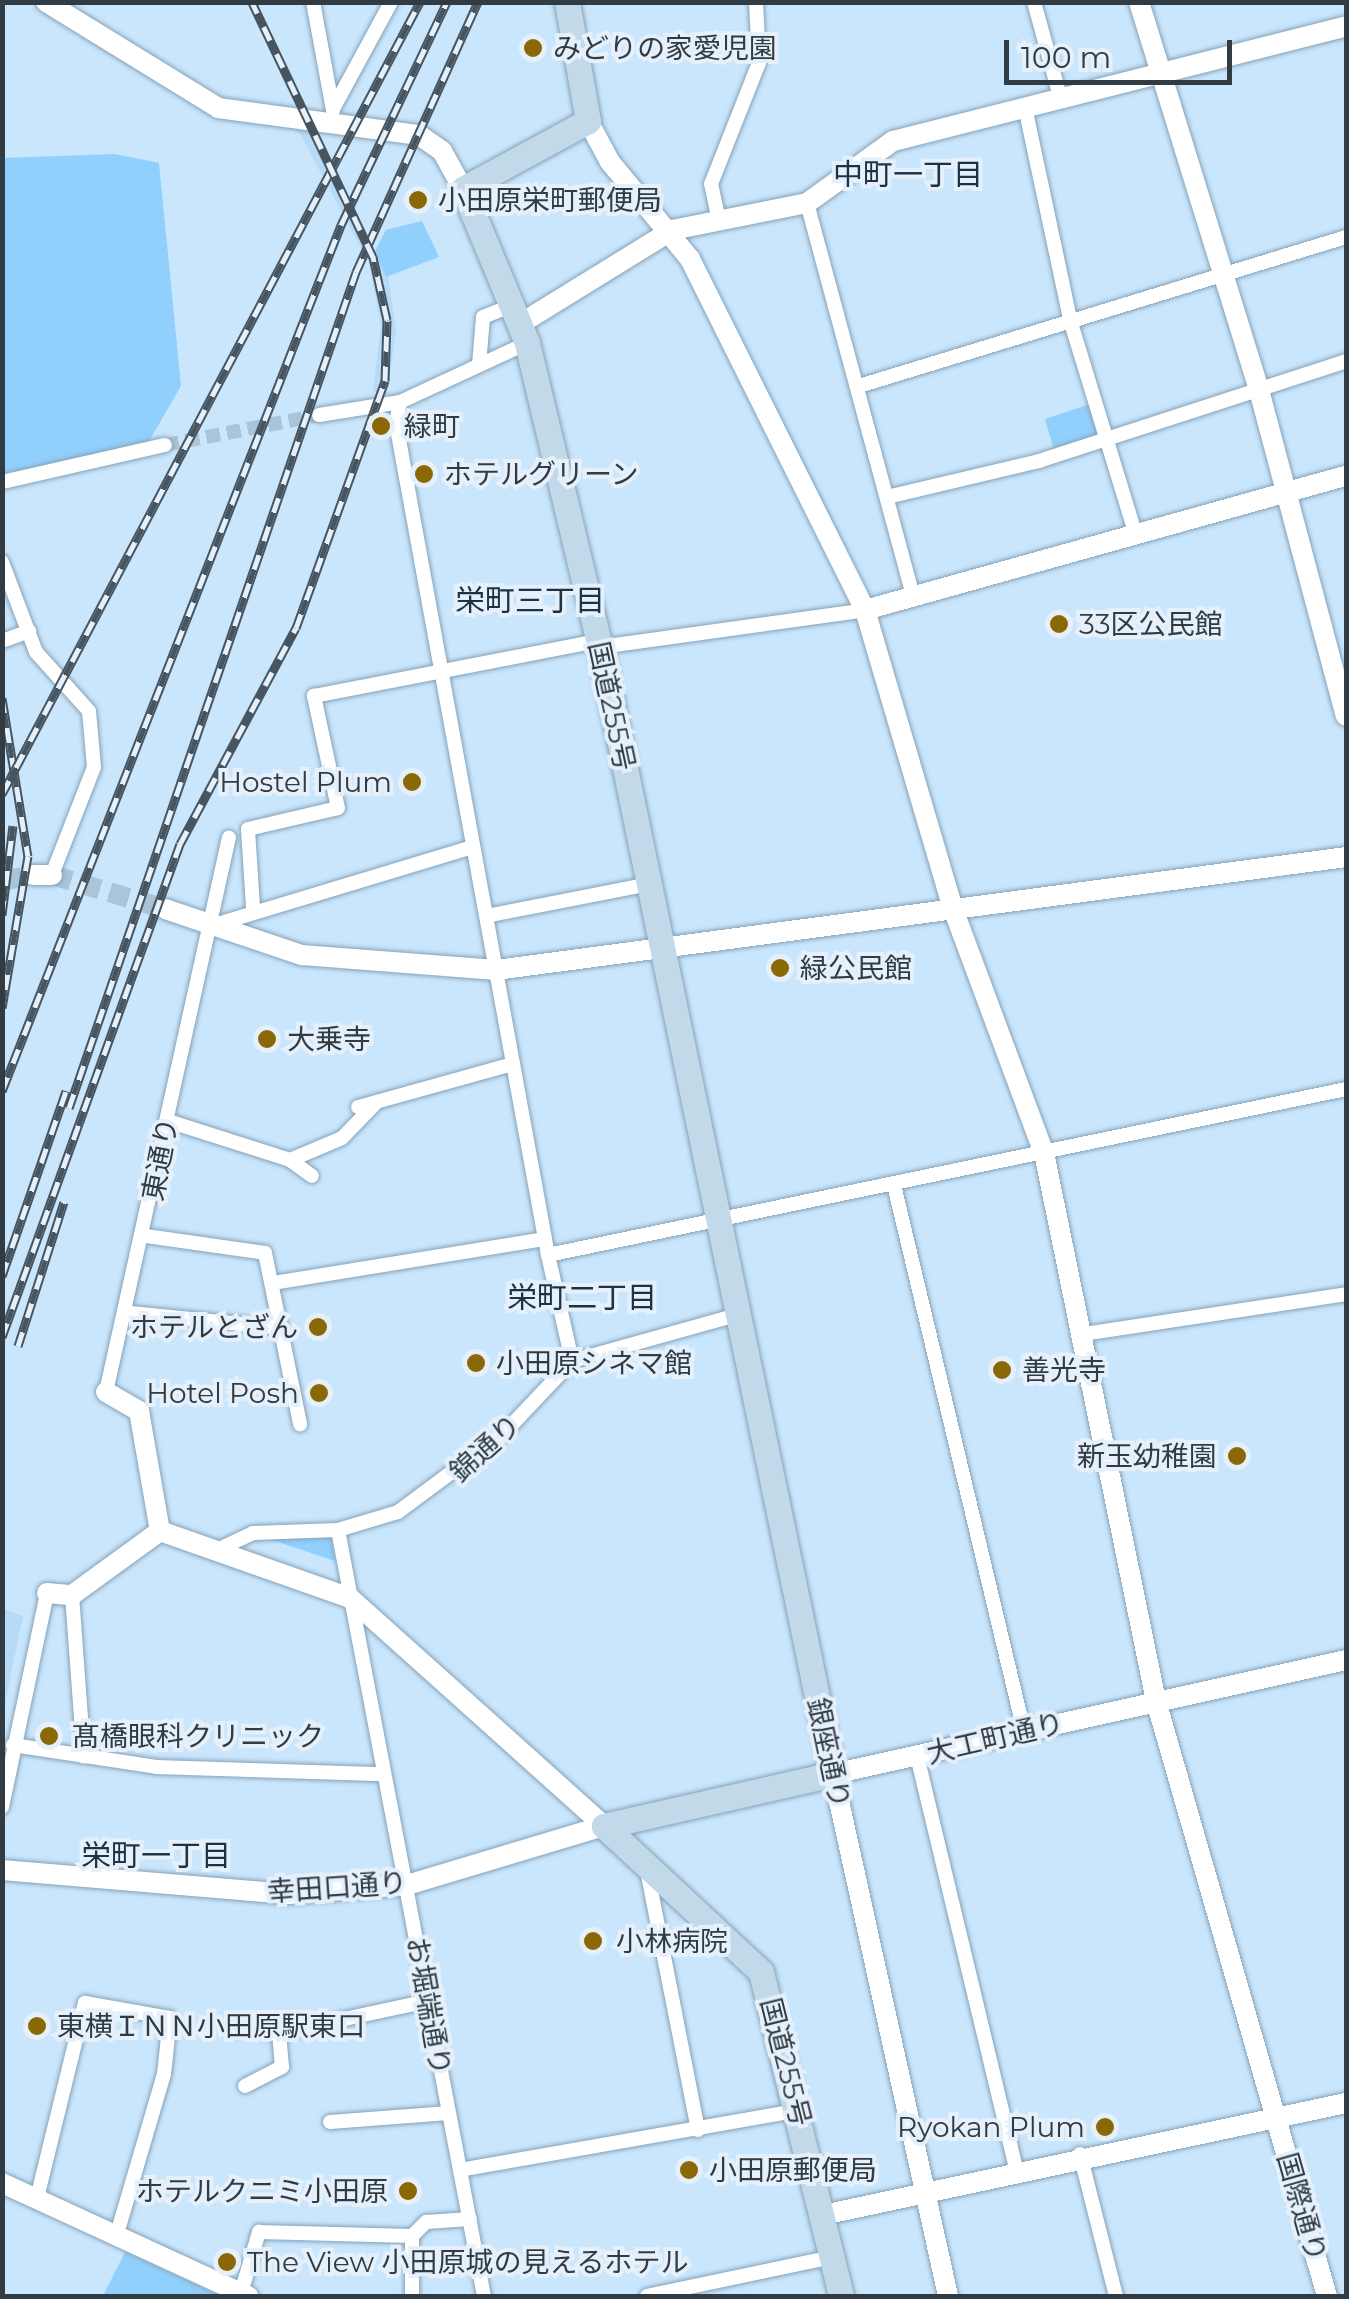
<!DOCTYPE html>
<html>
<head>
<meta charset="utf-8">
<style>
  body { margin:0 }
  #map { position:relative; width:1349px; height:2299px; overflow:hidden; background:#c9e6fd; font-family:Montserrat,"Noto Sans JP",sans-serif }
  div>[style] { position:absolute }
  .built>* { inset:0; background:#b7daf6 }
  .green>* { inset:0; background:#91cffd }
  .street-tunnel>* { height:14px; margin-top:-7px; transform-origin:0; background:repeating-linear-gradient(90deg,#aac4d8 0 14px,transparent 0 21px) }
  .secondary-tunnel>* { height:20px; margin-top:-10px; transform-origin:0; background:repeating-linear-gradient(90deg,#aac4d8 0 20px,transparent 0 30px) }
  .roads { filter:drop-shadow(0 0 2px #86a2b7) drop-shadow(0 0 2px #86a2b7) }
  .street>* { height:14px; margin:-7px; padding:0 7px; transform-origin:7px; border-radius:7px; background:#fff }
  .secondary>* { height:20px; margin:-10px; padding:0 10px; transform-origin:10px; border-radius:10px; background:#fff }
  .highway>* { height:25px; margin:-12.5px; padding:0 12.5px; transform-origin:12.5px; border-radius:12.5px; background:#c2d9ea }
  .rail>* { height:9px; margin-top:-4.5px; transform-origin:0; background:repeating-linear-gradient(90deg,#e5f0fa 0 15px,#475560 0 30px); box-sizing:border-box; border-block:2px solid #475560 }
  .dots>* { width:28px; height:28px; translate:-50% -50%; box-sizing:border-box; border:5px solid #e5f0fa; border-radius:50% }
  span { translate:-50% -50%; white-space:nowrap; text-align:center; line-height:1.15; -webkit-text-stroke:8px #e5f0fa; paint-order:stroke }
  .poi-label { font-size:28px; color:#303b44 }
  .left { translate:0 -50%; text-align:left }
  .right { translate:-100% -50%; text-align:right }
  .street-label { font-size:28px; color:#303b44 }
  .neighbourhood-label { font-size:30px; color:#1b3345 }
  .frame { position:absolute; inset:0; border:5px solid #303b44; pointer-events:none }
  .scale { position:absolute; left:1004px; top:40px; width:228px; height:45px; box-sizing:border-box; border:5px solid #303b44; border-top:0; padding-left:12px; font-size:30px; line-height:35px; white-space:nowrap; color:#303b44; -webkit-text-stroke:8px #e5f0fa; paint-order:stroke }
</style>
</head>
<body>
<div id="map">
  <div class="built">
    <div style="clip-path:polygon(297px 128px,315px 128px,388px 276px,396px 331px,387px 395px,373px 391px,381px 327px,369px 263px)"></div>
    <div style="clip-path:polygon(3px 1609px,23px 1616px,3px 1713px,2px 1609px)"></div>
  </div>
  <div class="green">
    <div style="clip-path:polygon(115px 154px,159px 163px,181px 386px,148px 443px,3px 474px,2px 158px)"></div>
    <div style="clip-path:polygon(422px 221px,439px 257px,386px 277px,375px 251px,386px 230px)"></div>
    <div style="clip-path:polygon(1090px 404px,1101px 434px,1054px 450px,1045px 419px)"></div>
    <div style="clip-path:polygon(331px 1536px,335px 1561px,269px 1539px)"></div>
    <div style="clip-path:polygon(125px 2252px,221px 2296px,103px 2296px)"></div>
  </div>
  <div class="street-tunnel">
    <div style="left:165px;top:445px;width:157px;rotate:-11deg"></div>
  </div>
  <div class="secondary-tunnel">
    <div style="left:52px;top:875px;width:118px;rotate:16.7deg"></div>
    <div style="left:2px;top:881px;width:32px;rotate:-11deg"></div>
  </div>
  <div class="roads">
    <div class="street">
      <div style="left:313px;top:2px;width:110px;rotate:79.5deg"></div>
      <div style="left:1034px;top:2px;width:102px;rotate:74.6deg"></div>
      <div style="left:1025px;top:107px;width:221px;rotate:78deg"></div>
      <div style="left:1071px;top:323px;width:222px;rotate:73deg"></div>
      <div style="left:333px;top:109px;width:122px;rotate:-61.5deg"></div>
      <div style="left:807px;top:203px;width:407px;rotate:74.9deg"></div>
      <div style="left:719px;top:221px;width:38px;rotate:-102deg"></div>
      <div style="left:711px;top:184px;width:130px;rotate:-68.4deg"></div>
      <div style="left:759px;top:63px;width:61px;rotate:-92.8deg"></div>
      <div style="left:479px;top:365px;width:48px;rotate:-85.2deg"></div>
      <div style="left:483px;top:317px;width:31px;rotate:-22deg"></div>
      <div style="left:859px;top:386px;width:509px;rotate:-17.01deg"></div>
      <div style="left:400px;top:402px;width:21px;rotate:101deg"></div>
      <div style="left:396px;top:423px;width:846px;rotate:79.65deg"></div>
      <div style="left:548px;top:1255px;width:815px;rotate:-11.75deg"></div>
      <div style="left:319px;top:415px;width:82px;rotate:-9.1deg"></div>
      <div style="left:400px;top:402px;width:140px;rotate:-24.9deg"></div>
      <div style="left:2px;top:482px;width:167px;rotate:-12.8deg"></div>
      <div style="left:887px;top:497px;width:156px;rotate:-13.3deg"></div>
      <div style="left:1039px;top:461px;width:323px;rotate:-18deg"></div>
      <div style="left:2px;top:562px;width:96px;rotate:69.3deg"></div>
      <div style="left:36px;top:652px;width:79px;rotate:48.1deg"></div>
      <div style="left:89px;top:711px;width:56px;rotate:84.9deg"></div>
      <div style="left:94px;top:767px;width:116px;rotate:111.3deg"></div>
      <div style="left:2px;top:641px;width:29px;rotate:-20deg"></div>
      <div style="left:600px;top:647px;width:268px;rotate:-7.9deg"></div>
      <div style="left:253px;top:907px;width:78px;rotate:-93.7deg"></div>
      <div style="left:248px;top:829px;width:92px;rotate:-13.1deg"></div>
      <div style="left:338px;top:808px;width:115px;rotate:-102.1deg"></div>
      <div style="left:314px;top:696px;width:289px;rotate:-11deg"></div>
      <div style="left:486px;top:916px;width:166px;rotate:-11.1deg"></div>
      <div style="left:211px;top:926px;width:274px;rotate:-16.8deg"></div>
      <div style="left:358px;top:1107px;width:161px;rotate:-15.5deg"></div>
      <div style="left:168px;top:1121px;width:128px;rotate:17.7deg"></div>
      <div style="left:290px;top:1160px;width:27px;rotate:36deg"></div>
      <div style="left:290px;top:1160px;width:56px;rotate:-22.9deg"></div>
      <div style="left:342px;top:1138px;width:47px;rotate:-45.9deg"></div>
      <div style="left:894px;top:1185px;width:561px;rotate:76.61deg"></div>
      <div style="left:146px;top:1236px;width:120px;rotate:8.1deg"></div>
      <div style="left:265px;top:1253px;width:175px;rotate:78.4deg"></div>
      <div style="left:548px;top:1255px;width:109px;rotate:77.2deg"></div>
      <div style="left:273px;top:1283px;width:275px;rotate:-9.2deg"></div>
      <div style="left:130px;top:1313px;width:152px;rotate:5.7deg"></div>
      <div style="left:1083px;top:1334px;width:266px;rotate:-8.6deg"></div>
      <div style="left:106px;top:1392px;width:568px;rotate:-77.5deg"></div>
      <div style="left:338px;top:1530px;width:780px;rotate:79.21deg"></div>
      <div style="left:219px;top:1549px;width:38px;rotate:-25deg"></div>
      <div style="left:253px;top:1533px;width:85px;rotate:-2deg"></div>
      <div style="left:338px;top:1530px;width:63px;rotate:-16.7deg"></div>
      <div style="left:398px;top:1512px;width:131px;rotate:-36.6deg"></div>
      <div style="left:503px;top:1434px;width:100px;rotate:-46.6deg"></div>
      <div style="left:572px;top:1361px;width:171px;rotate:-15.6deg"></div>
      <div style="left:72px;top:1595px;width:162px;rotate:85.8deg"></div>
      <div style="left:13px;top:1745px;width:145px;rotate:8.7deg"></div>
      <div style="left:156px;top:1767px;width:227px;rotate:1.8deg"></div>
      <div style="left:917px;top:1756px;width:425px;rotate:76.5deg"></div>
      <div style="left:2px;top:1807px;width:219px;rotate:-78.1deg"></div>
      <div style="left:647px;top:1870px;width:265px;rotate:78.9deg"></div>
      <div style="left:231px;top:2028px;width:48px;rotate:5.9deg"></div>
      <div style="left:245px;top:2086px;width:42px;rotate:-27.2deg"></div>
      <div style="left:282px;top:2067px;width:34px;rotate:-95deg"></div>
      <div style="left:279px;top:2033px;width:152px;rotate:-12.1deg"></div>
      <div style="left:330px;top:2122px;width:119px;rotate:-4.3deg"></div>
      <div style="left:1080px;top:2154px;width:146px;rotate:75.8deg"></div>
      <div style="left:460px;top:2170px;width:344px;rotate:-10deg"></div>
      <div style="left:37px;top:2198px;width:201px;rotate:-76.2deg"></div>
      <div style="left:85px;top:2003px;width:86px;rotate:10deg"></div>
      <div style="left:170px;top:2018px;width:56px;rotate:96.1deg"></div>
      <div style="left:164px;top:2074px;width:167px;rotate:106.4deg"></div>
      <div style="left:412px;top:2236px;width:20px;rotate:-45deg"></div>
      <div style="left:426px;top:2222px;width:44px;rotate:-3.9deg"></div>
      <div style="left:241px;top:2293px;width:64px;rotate:-73.6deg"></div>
      <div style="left:259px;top:2232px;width:153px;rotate:1.5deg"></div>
      <div style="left:412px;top:2236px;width:60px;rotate:90deg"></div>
      <div style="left:647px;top:2296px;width:189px;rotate:-11.9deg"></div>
    </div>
    <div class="secondary">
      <div style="left:46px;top:2px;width:202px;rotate:31.6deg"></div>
      <div style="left:218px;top:108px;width:203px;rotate:7.7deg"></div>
      <div style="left:419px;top:135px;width:28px;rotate:35deg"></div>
      <div style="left:442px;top:151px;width:43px;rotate:61.1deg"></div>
      <div style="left:1139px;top:2px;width:406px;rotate:72.8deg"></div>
      <div style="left:1259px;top:390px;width:337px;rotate:75.1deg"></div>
      <div style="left:588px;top:121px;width:47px;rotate:61.8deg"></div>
      <div style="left:610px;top:162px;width:126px;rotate:50.5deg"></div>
      <div style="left:690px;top:259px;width:392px;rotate:63.5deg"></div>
      <div style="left:865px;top:610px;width:309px;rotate:73.6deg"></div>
      <div style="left:952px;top:906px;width:264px;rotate:69.6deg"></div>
      <div style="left:1044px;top:1153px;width:559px;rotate:78.45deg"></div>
      <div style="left:1156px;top:1701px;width:619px;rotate:73.97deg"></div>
      <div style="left:520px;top:324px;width:179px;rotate:-31.7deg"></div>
      <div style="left:672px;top:230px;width:138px;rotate:-11.3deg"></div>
      <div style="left:807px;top:203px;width:106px;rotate:-35.8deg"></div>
      <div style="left:893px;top:141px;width:467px;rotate:-14.2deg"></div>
      <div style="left:865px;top:610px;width:499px;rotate:-15.6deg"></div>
      <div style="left:33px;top:875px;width:19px"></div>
      <div style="left:165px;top:909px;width:145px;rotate:18.6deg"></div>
      <div style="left:302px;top:955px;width:195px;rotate:4.4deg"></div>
      <div style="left:496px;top:970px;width:857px;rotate:-7.57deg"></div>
      <div style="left:106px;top:1392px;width:38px;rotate:30deg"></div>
      <div style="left:139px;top:1411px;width:122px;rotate:80.1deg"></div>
      <div style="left:160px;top:1531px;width:201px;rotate:19.4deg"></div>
      <div style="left:350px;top:1598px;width:341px;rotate:41.9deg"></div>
      <div style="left:47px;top:1593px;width:25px;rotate:5deg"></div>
      <div style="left:72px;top:1595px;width:109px;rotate:-36deg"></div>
      <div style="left:2px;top:1870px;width:287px;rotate:4.8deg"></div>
      <div style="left:288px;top:1894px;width:119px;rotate:-4.3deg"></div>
      <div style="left:407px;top:1885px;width:206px;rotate:-16.7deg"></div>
      <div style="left:2px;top:2183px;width:271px;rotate:24.7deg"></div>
      <div style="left:823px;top:2215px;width:535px;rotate:-12.09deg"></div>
      <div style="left:948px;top:2296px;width:535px;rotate:-102.42deg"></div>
      <div style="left:833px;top:1774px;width:526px;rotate:-12.53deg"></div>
    </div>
    <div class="highway">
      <div style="left:567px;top:2px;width:121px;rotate:80deg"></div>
      <div style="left:588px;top:121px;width:142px;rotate:151.5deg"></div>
      <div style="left:463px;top:189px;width:167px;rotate:67.4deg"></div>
      <div style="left:527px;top:343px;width:313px;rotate:76.5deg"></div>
      <div style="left:600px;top:647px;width:1151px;rotate:78.32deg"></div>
      <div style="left:833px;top:1774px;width:235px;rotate:167.2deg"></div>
      <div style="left:604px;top:1826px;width:214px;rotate:42.9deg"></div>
      <div style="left:761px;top:1972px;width:334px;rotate:76.1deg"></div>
    </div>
  </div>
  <div class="rail">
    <div style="left:2px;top:698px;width:160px;rotate:80.7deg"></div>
    <div style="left:28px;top:856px;width:154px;rotate:99.7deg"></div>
    <div style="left:2px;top:794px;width:896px;rotate:-62.18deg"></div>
    <div style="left:2px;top:915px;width:90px;rotate:-83deg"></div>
    <div style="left:2px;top:1091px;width:930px;rotate:-68.62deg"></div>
    <div style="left:341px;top:225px;width:247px;rotate:-64.6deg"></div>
    <div style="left:69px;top:1108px;width:884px;rotate:-71.05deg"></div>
    <div style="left:356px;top:272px;width:296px;rotate:-65.7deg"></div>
    <div style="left:2px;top:1276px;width:196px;rotate:-70.9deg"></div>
    <div style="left:2px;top:1337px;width:524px;rotate:-70.15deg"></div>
    <div style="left:180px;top:844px;width:245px;rotate:-61.8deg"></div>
    <div style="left:296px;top:628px;width:263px;rotate:-70.2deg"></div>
    <div style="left:385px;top:381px;width:61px;rotate:-88.1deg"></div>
    <div style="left:387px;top:320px;width:65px;rotate:-102.5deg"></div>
    <div style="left:373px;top:257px;width:282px;rotate:-115.4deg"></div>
    <div style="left:18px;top:1346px;width:151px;rotate:-72.3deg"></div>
  </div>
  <div class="dots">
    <div style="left:533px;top:48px;background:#896805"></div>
    <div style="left:418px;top:200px;background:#896805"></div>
    <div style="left:381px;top:426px;background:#896805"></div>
    <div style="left:424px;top:474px;background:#896805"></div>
    <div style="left:1059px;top:624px;background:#896805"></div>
    <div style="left:412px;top:782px;background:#896805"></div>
    <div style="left:780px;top:968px;background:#896805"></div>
    <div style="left:267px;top:1039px;background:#896805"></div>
    <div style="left:318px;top:1327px;background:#896805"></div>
    <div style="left:476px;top:1363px;background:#896805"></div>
    <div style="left:1002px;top:1370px;background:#896805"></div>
    <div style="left:319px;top:1393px;background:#896805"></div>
    <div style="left:1237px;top:1456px;background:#896805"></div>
    <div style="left:49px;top:1736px;background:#896805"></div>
    <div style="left:593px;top:1941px;background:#896805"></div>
    <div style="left:37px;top:2026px;background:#896805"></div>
    <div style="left:1105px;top:2127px;background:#896805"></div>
    <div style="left:689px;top:2170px;background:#896805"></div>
    <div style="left:408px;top:2191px;background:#896805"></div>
    <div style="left:227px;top:2262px;background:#896805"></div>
  </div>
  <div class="poi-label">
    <span class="left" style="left:553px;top:48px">みどりの家愛児園</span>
    <span class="left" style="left:438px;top:200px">小田原栄町郵便局</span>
    <span class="left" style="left:404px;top:426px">緑町</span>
    <span class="left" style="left:444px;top:474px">ホテルグリーン</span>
    <span class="left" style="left:1079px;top:624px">33区公民館</span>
    <span class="right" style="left:392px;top:782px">Hostel Plum</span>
    <span class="left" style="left:800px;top:968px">緑公民館</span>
    <span class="left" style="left:287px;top:1039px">大乗寺</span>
    <span class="right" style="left:298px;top:1327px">ホテルとざん</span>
    <span class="left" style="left:496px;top:1363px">小田原シネマ館</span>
    <span class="left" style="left:1022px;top:1370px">善光寺</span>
    <span class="right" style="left:299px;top:1393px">Hotel Posh</span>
    <span class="right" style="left:1217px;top:1456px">新玉幼稚園</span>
    <span class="left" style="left:72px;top:1736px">髙橋眼科クリニック</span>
    <span class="left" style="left:616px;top:1941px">小林病院</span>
    <span class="left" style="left:57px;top:2026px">東横ＩＮＮ小田原駅東口</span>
    <span class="right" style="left:1085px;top:2127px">Ryokan Plum</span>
    <span class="left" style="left:709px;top:2170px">小田原郵便局</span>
    <span class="right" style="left:388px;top:2191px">ホテルクニミ小田原</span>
    <span class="left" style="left:247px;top:2262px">The View 小田原城の見えるホテル</span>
  </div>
  <div class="street-label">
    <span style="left:612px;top:706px;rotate:78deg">国道255号</span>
    <span style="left:160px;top:1159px;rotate:-79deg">東通り</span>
    <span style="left:485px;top:1448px;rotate:-42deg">錦通り</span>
    <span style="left:995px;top:1738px;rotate:-13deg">大工町通り</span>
    <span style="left:829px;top:1753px;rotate:78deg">銀座通り</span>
    <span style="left:337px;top:1887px;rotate:-4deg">幸田口通り</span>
    <span style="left:429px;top:2006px;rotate:80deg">お堀端通り</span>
    <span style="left:786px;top:2062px;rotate:76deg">国道255号</span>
    <span style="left:1302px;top:2207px;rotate:74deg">国際通り</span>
  </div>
  <div class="neighbourhood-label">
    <span style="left:908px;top:175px">中町一丁目</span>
    <span style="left:530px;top:601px">栄町三丁目</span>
    <span style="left:582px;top:1298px">栄町二丁目</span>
    <span style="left:156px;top:1856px">栄町一丁目</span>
  </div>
  <div class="frame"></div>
  <div class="scale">100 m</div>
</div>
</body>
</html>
